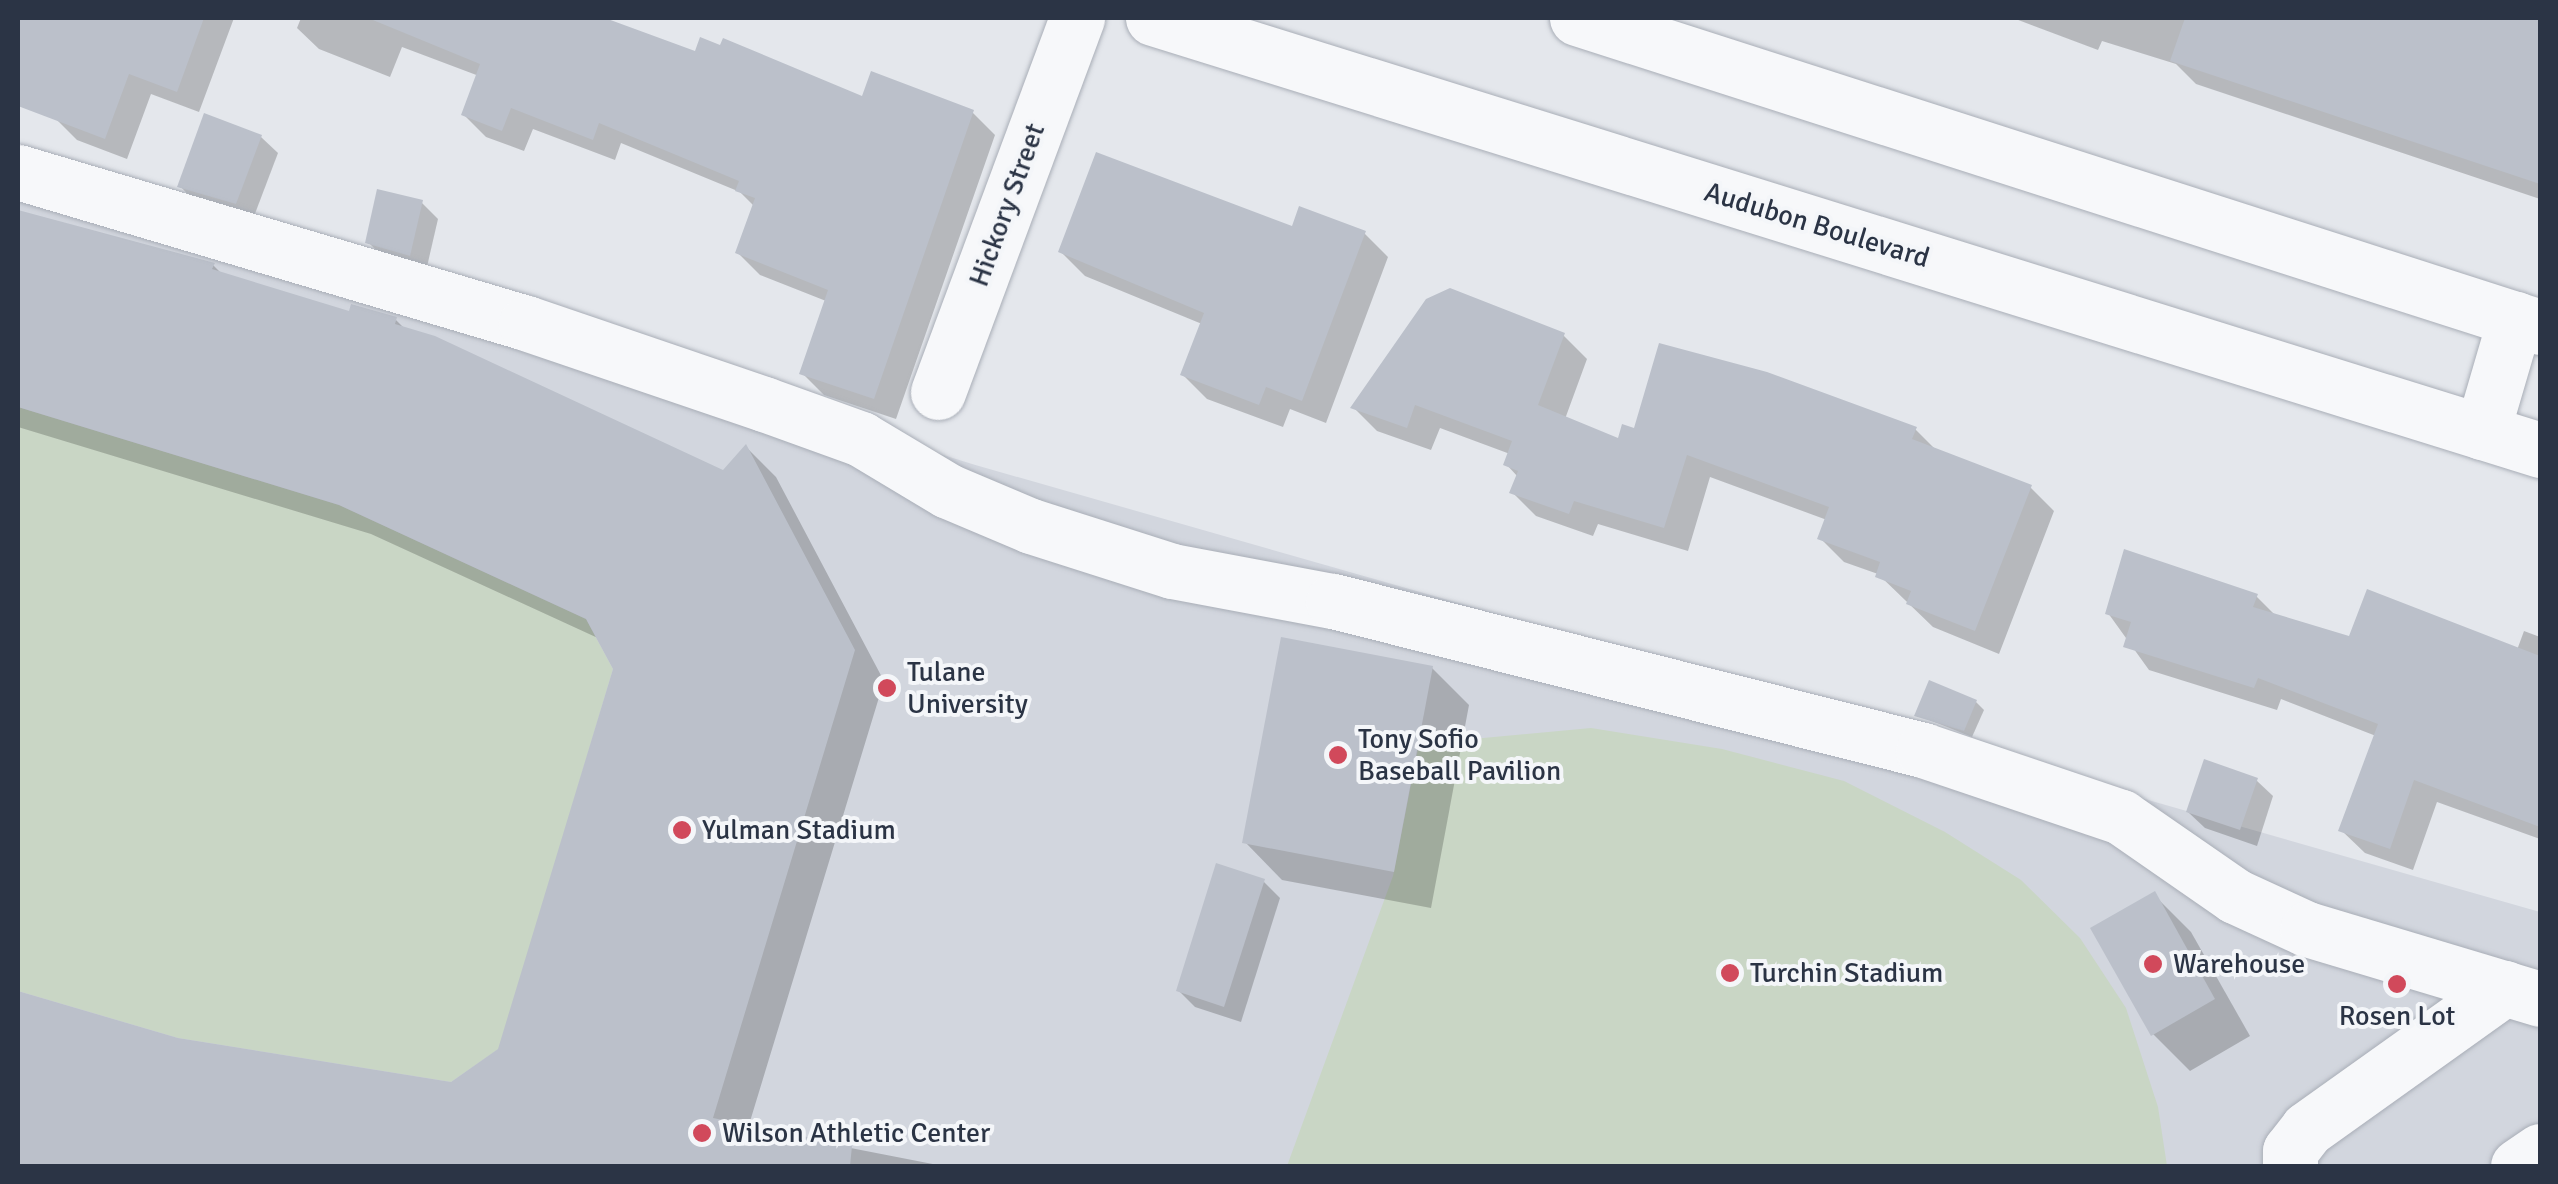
<!DOCTYPE html>
<html>
<head>
<meta charset="utf-8">
<style>
  body { margin:0 }
  #map { position:relative; width:2558px; height:1184px; overflow:hidden; background:#e4e7ec; font-family:Signika,sans-serif }
  div>[style] { position:absolute }
  .built>* { inset:0; background:#d2d6de }
  .green>* { inset:0; background:#c9d6c5 }
  .shadow>* { inset:0; background:#0003 }
  .building>* { inset:0; background:#bbc0ca }
  .roads { filter:drop-shadow(0 0 2px #a9aeb7) drop-shadow(0 0 2px #a9aeb7) }
  .minor>* { height:55px; margin:-27.5px; padding:0 27.5px; transform-origin:27.5px; border-radius:27.5px; background:#f7f8fa }
  .dots>* { width:28px; height:28px; translate:-50% -50%; box-sizing:border-box; border:5px solid #f4f6f9; border-radius:50% }
  span { translate:-50% -50%; white-space:nowrap; text-align:center; line-height:1.15; -webkit-text-stroke:8px #f4f6f9; paint-order:stroke }
  .street-label { font-size:28px; color:#2b3445 }
  .poi-label { font-size:28px; color:#2b3445 }
  .left { translate:0 -50%; text-align:left }
  .frame { position:absolute; inset:0; border:20px solid #2b3445; pointer-events:none }
</style>
</head>
<body>
<div id="map">
  <div class="built">
    <div style="clip-path:polygon(18px 164px,972px 464px,2540px 912px,2540px 1166px,18px 1166px)"></div>
  </div>
  <div class="green">
    <div style="clip-path:polygon(18px 407px,339px 505px,586px 619px,613px 669px,500px 1048px,451px 1082px,178px 1038px,18px 991px)"></div>
    <div style="clip-path:polygon(1591px 728px,1722px 749px,1844px 781px,1945px 832px,2021px 880px,2080px 938px,2126px 1008px,2158px 1107px,2167px 1166px,1287px 1166px,1393px 876px,1419px 744px)"></div>
  </div>
  <div class="shadow">
    <div style="clip-path:polygon(18px 18px,234px 18px,199px 112px,151px 94px,127px 159px,77px 140px,55px 118px,72px 73px,18px 51px)"></div>
    <div style="clip-path:polygon(301px 18px,601px 18px,696px 54px,863px 100px,973px 113px,995px 135px,896px 419px,824px 395px,802px 373px,826px 301px,760px 275px,738px 253px,755px 207px,740px 192px,621px 143px,615px 160px,533px 129px,524px 151px,486px 137px,464px 115px,479px 76px,402px 47px,390px 77px,319px 49px,297px 28px)"></div>
    <div style="clip-path:polygon(2013px 18px,2536px 18px,2540px 199px,2196px 84px,2176px 64px,2102px 41px,2098px 50px)"></div>
    <div style="clip-path:polygon(261px 137px,278px 153px,253px 219px,196px 203px,180px 186px)"></div>
    <div style="clip-path:polygon(421px 202px,438px 219px,426px 271px,385px 259px,368px 242px)"></div>
    <div style="clip-path:polygon(18px 213px,213px 265px,223px 275px,351px 314px,395px 319px,406px 330px,723px 473px,746px 447px,776px 477px,884px 681px,748px 1128px,943px 1166px,18px 1166px,18px 994px,177px 1040px,451px 1084px,500px 1051px,615px 669px,600px 639px,371px 534px,18px 427px)"></div>
    <div style="clip-path:polygon(1294px 230px,1364px 233px,1388px 257px,1326px 423px,1290px 409px,1283px 427px,1207px 399px,1183px 375px,1202px 324px,1085px 276px,1061px 252px)"></div>
    <div style="clip-path:polygon(1563px 335px,1587px 359px,1565px 419px,1620px 442px,1636px 431px,1915px 429px,1938px 452px,2030px 487px,2054px 511px,1999px 654px,1933px 627px,1878px 574px,1844px 562px,1820px 538px,1827px 520px,1710px 477px,1688px 551px,1598px 524px,1593px 536px,1536px 516px,1512px 492px,1518px 477px,1506px 464px,1510px 454px,1440px 428px,1431px 450px,1377px 431px,1353px 407px)"></div>
    <div style="clip-path:polygon(2256px 596px,2277px 617px,2350px 640px,2517px 650px,2524px 631px,2540px 637px,2540px 839px,2437px 802px,2413px 870px,2365px 853px,2341px 830px,2376px 736px,2281px 699px,2277px 710px,2149px 670px,2108px 613px)"></div>
    <div style="clip-path:polygon(1432px 668px,1469px 705px,1431px 908px,1282px 880px,1245px 842px)"></div>
    <div style="clip-path:polygon(1976px 702px,1984px 710px,1972px 737px,1917px 715px)"></div>
    <div style="clip-path:polygon(2256px 780px,2273px 796px,2257px 846px,2205px 828px,2188px 812px)"></div>
    <div style="clip-path:polygon(1263px 881px,1280px 898px,1241px 1022px,1195px 1007px,1178px 990px)"></div>
    <div style="clip-path:polygon(2154px 895px,2191px 932px,2250px 1036px,2190px 1071px,2153px 1034px)"></div>
  </div>
  <div class="building">
    <div style="clip-path:polygon(18px 18px,204px 18px,177px 92px,129px 74px,105px 139px,18px 106px)"></div>
    <div style="clip-path:polygon(368px 18px,605px 18px,695px 51px,700px 37px,720px 45px,723px 38px,862px 96px,871px 71px,974px 110px,874px 399px,799px 374px,828px 290px,735px 253px,755px 198px,735px 191px,739px 181px,599px 123px,593px 140px,511px 108px,502px 131px,461px 115px,480px 64px)"></div>
    <div style="clip-path:polygon(2185px 18px,2540px 18px,2540px 184px,2170px 61px)"></div>
    <div style="clip-path:polygon(204px 113px,262px 135px,236px 204px,177px 187px)"></div>
    <div style="clip-path:polygon(1096px 152px,1292px 226px,1299px 206px,1366px 231px,1302px 401px,1266px 387px,1259px 405px,1180px 375px,1204px 313px,1058px 252px)"></div>
    <div style="clip-path:polygon(377px 189px,423px 200px,410px 256px,365px 243px)"></div>
    <div style="clip-path:polygon(18px 210px,215px 263px,212px 269px,349px 311px,351px 304px,397px 317px,395px 324px,435px 336px,723px 470px,746px 444px,855px 650px,713px 1118px,852px 1146px,850px 1166px,18px 1166px,18px 991px,178px 1038px,451px 1082px,498px 1049px,613px 669px,586px 619px,339px 505px,18px 407px)"></div>
    <div style="clip-path:polygon(1450px 288px,1565px 333px,1538px 405px,1618px 438px,1622px 424px,1634px 428px,1659px 343px,1767px 372px,1917px 427px,1912px 439px,2032px 485px,1975px 631px,1906px 604px,1911px 591px,1875px 577px,1880px 562px,1817px 539px,1829px 507px,1687px 455px,1664px 528px,1574px 501px,1569px 514px,1509px 493px,1518px 471px,1503px 465px,1512px 441px,1415px 405px,1407px 428px,1350px 408px,1426px 299px)"></div>
    <div style="clip-path:polygon(2124px 549px,2258px 594px,2253px 607px,2349px 636px,2367px 589px,2540px 656px,2540px 827px,2414px 780px,2390px 849px,2338px 831px,2378px 724px,2258px 678px,2254px 688px,2123px 647px,2131px 622px,2105px 614px)"></div>
    <div style="clip-path:polygon(1281px 637px,1433px 666px,1394px 872px,1242px 843px)"></div>
    <div style="clip-path:polygon(1929px 680px,1977px 700px,1964px 731px,1914px 716px)"></div>
    <div style="clip-path:polygon(2204px 759px,2258px 778px,2240px 830px,2186px 812px)"></div>
    <div style="clip-path:polygon(1216px 863px,1265px 879px,1224px 1007px,1176px 991px)"></div>
    <div style="clip-path:polygon(2155px 891px,2215px 999px,2151px 1036px,2090px 928px)"></div>
  </div>
  <div class="roads">
    <div class="minor">
      <div style="left:1153px;top:18px;width:1453px;rotate:17.3deg"></div>
      <div style="left:1577px;top:18px;width:1011px;rotate:17.79deg"></div>
      <div style="left:18px;top:172px;width:530px;rotate:16.55deg"></div>
      <div style="left:526px;top:323px;width:251px;rotate:18.8deg"></div>
      <div style="left:764px;top:404px;width:103px;rotate:19.8deg"></div>
      <div style="left:861px;top:439px;width:101px;rotate:30.9deg"></div>
      <div style="left:948px;top:491px;width:90px;rotate:22.9deg"></div>
      <div style="left:1031px;top:526px;width:148px;rotate:17.7deg"></div>
      <div style="left:1172px;top:571px;width:164px;rotate:10.6deg"></div>
      <div style="left:1333px;top:601px;width:609px;rotate:14.17deg"></div>
      <div style="left:1923px;top:750px;width:209px;rotate:18.7deg"></div>
      <div style="left:2121px;top:817px;width:139px;rotate:34.7deg"></div>
      <div style="left:2235px;top:896px;width:79px;rotate:24.6deg"></div>
      <div style="left:2307px;top:929px;width:243px;rotate:16.7deg"></div>
      <div style="left:938px;top:392px;width:399px;rotate:-69.6deg"></div>
      <div style="left:2482px;top:432px;width:118px;rotate:-73.7deg"></div>
      <div style="left:2290px;top:1166px;width:15px;rotate:-90deg"></div>
      <div style="left:2290px;top:1151px;width:28px;rotate:-52deg"></div>
      <div style="left:2307px;top:1129px;width:243px;rotate:-35.5deg"></div>
      <div style="left:2518px;top:1166px;width:27px;rotate:-34deg"></div>
    </div>
  </div>
  <div class="dots">
    <div style="left:887px;top:688px;background:#d1495b"></div>
    <div style="left:1338px;top:755px;background:#d1495b"></div>
    <div style="left:682px;top:830px;background:#d1495b"></div>
    <div style="left:2153px;top:964px;background:#d1495b"></div>
    <div style="left:1730px;top:973px;background:#d1495b"></div>
    <div style="left:2397px;top:984px;background:#d1495b"></div>
    <div style="left:702px;top:1133px;background:#d1495b"></div>
  </div>
  <div class="street-label">
    <span style="left:1007px;top:205px;rotate:-70deg">Hickory Street</span>
    <span style="left:1817px;top:225px;rotate:17deg">Audubon Boulevard</span>
  </div>
  <div class="poi-label">
    <span class="left" style="left:907px;top:688px">Tulane<br>University</span>
    <span class="left" style="left:1358px;top:755px">Tony Sofio<br>Baseball Pavilion</span>
    <span class="left" style="left:702px;top:830px">Yulman Stadium</span>
    <span class="left" style="left:2173px;top:964px">Warehouse</span>
    <span class="left" style="left:1750px;top:973px">Turchin Stadium</span>
    <span style="left:2397px;top:1016px">Rosen Lot</span>
    <span class="left" style="left:722px;top:1133px">Wilson Athletic Center</span>
  </div>
  <div class="frame"></div>
</div>
</body>
</html>
